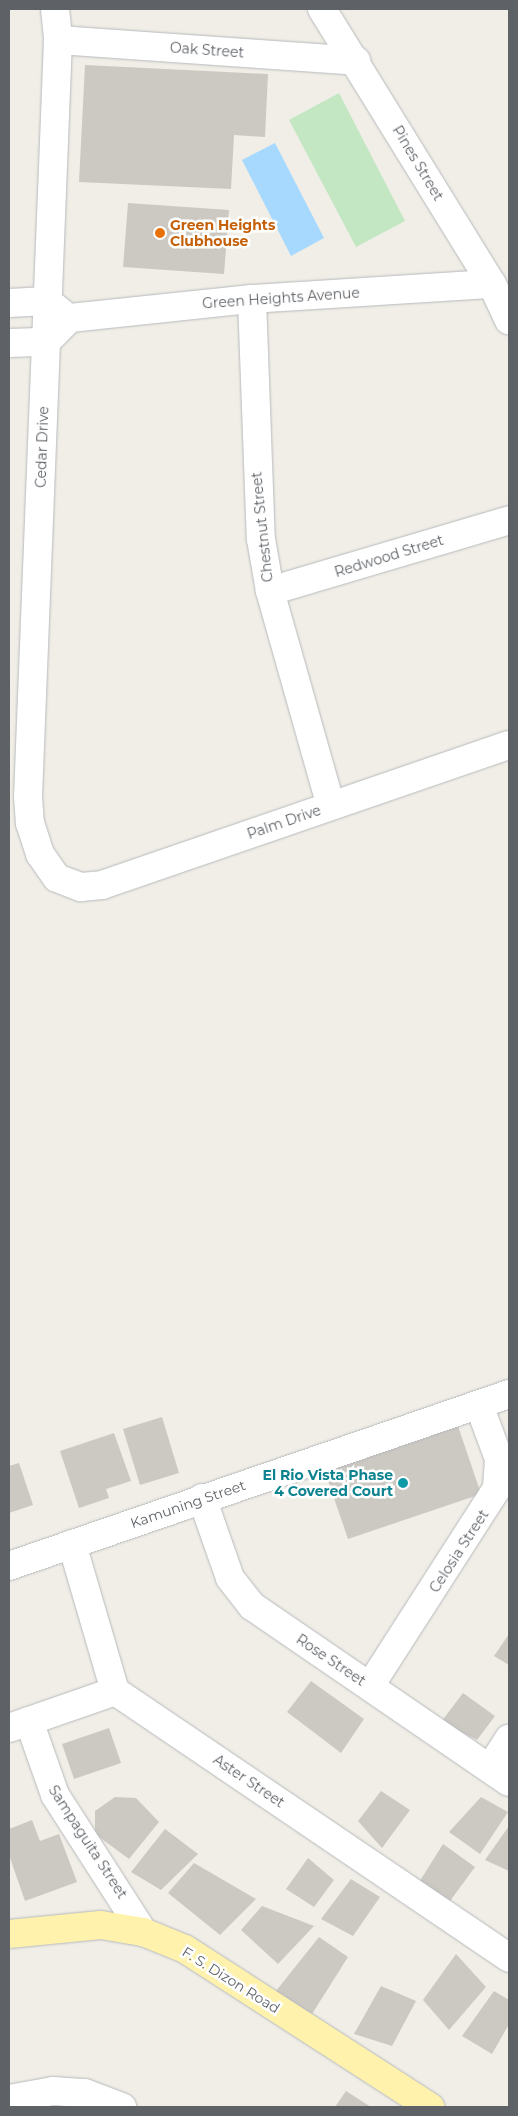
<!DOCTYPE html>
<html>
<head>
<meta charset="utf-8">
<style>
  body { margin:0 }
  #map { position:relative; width:518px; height:2116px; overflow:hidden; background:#f0eee6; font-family:Montserrat,sans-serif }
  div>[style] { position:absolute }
  .green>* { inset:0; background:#c3e7c3 }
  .water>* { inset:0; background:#a7d9ff }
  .building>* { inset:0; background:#ccc9c3 }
  .roads { filter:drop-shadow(0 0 1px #b7b9bd) drop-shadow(0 0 1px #b7b9bd) }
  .street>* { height:28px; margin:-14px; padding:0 14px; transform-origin:14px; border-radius:14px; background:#fff }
  .primary>* { height:28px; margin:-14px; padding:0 14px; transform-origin:14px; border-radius:14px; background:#fff2ac }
  .dots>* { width:14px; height:14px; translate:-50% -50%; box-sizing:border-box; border:2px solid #fff; border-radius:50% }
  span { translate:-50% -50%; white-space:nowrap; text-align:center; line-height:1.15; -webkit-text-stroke:5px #fff; paint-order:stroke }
  .street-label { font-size:14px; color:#5e6267 }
  .food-label { font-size:14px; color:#c56008; font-weight:700 }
  .left { translate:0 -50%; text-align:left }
  .culture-label { font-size:14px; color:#0d838f; font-weight:700 }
  .right { translate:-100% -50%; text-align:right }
  .frame { position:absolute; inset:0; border:10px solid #5e6267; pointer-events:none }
</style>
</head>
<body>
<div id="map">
  <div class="green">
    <div style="clip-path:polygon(339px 93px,405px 221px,356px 247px,289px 120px)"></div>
  </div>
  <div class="water">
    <div style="clip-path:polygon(275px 143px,324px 238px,291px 256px,242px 160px)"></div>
  </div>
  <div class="building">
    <div style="clip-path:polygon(85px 65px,268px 74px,265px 137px,234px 135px,231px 189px,79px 182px)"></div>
    <div style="clip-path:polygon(128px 203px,229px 210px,224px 274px,123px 267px)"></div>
    <div style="clip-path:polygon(162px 1417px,179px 1473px,140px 1485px,123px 1429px)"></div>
    <div style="clip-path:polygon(458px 1426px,481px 1494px,348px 1539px,325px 1472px)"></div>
    <div style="clip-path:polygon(114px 1433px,131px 1481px,106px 1489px,109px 1498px,79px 1508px,60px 1451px)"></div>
    <div style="clip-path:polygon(19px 1463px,33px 1505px,9px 1513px,9px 1466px)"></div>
    <div style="clip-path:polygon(509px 1634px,509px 1665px,494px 1656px)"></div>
    <div style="clip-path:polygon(311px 1681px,364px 1719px,341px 1753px,287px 1712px)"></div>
    <div style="clip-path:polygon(463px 1693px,495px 1716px,477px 1740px,441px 1722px)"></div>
    <div style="clip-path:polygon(109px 1728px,121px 1763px,74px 1779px,62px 1744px)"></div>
    <div style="clip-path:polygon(381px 1791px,410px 1810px,382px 1848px,358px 1821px)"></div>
    <div style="clip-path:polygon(115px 1797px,136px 1798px,159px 1822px,129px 1859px,95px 1834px,95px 1811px)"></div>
    <div style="clip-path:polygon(481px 1797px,508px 1812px,480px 1854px,449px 1832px)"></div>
    <div style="clip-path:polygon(32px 1820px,40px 1841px,59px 1834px,77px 1882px,25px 1901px,9px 1855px,9px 1829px)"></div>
    <div style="clip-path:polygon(509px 1826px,509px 1871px,485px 1860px)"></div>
    <div style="clip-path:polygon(165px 1829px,198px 1854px,161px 1890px,131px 1872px)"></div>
    <div style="clip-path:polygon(443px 1844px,475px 1867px,450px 1901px,418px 1884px)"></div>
    <div style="clip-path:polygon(308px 1858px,334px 1880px,314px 1907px,286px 1889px)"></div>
    <div style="clip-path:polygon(194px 1863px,256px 1899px,220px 1935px,168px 1893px)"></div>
    <div style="clip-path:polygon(351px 1879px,380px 1897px,353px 1936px,321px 1919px)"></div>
    <div style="clip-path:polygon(262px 1906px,314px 1926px,278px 1964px,241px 1930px)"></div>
    <div style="clip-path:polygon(319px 1937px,348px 1957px,312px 2014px,272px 1996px)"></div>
    <div style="clip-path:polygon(456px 1954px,486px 1987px,449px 2030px,423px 2000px)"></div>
    <div style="clip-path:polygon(381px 1986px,416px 2001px,392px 2046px,354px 2034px)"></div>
    <div style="clip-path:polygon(494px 1991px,509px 2000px,509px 2024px,492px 2054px,462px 2036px)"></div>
    <div style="clip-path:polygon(346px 2091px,371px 2107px,335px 2107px)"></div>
  </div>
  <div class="roads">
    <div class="street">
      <div style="left:55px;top:9px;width:31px;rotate:84deg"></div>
      <div style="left:58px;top:40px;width:757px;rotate:92.27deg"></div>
      <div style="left:28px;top:796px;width:27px;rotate:86deg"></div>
      <div style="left:30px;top:823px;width:33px;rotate:72deg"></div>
      <div style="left:40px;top:854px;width:29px;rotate:55deg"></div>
      <div style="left:57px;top:878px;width:26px;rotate:21deg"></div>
      <div style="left:81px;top:887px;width:21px;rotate:-5deg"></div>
      <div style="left:102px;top:885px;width:430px;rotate:-19deg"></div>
      <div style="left:322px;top:9px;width:323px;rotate:58.3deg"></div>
      <div style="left:492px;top:284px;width:40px;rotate:65deg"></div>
      <div style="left:58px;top:40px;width:299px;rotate:4deg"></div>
      <div style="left:252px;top:299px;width:240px;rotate:87.9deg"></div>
      <div style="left:261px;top:539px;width:53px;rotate:80.2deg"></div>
      <div style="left:270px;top:591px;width:223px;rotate:74.2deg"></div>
      <div style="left:9px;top:303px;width:38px;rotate:-3deg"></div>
      <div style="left:47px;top:301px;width:19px;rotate:39deg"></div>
      <div style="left:9px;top:343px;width:37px;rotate:-2deg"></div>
      <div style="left:46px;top:342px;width:34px;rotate:-45deg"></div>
      <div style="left:70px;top:318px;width:183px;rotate:-6deg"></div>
      <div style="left:252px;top:299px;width:240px;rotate:-3.6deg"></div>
      <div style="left:270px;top:591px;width:249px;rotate:-16.5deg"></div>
      <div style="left:202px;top:1498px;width:85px;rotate:70.7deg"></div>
      <div style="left:230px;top:1578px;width:36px;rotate:52deg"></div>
      <div style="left:252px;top:1606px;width:311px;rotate:34.4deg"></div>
      <div style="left:72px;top:1544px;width:153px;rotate:73.7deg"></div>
      <div style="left:115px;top:1691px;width:476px;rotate:34.1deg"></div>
      <div style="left:9px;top:1566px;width:529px;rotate:-18.98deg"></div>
      <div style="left:370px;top:1686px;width:235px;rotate:-57.3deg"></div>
      <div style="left:497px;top:1488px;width:29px;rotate:-86deg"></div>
      <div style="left:499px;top:1459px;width:58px;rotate:-110.3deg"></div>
      <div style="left:29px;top:1721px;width:78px;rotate:70.6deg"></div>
      <div style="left:55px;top:1795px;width:163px;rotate:57.3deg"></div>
      <div style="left:9px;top:1728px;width:112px;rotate:-19.2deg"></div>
      <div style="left:490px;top:1768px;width:35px;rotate:-57deg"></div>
      <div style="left:9px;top:2099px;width:45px;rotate:-10.3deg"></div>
      <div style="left:53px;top:2091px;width:32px;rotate:4deg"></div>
      <div style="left:85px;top:2093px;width:40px;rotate:21deg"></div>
    </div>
    <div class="primary">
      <div style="left:9px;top:1934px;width:92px;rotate:-5.6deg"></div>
      <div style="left:101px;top:1925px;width:43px;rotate:9.5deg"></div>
      <div style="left:143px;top:1932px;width:45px;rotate:22deg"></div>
      <div style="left:185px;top:1949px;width:292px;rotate:32.8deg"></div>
    </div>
  </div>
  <div class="dots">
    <div style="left:160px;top:233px;background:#e8710a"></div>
    <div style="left:403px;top:1483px;background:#0f9aa8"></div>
  </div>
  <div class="street-label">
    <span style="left:207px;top:50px;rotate:4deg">Oak Street</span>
    <span style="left:418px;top:163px;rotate:59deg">Pines Street</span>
    <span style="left:281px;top:298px;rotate:-4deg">Green Heights Avenue</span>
    <span style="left:42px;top:447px;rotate:-88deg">Cedar Drive</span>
    <span style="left:262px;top:527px;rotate:-96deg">Chestnut Street</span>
    <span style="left:389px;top:556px;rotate:-17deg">Redwood Street</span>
    <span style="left:284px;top:822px;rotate:-19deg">Palm Drive</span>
    <span style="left:188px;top:1504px;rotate:-19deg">Kamuning Street</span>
    <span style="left:459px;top:1551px;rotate:-57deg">Celosia Street</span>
    <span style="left:331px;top:1660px;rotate:34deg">Rose Street</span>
    <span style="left:249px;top:1781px;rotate:34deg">Aster Street</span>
    <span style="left:88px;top:1842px;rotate:57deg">Sampaguita Street</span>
    <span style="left:231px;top:1980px;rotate:32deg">F. S. Dizon Road</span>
  </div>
  <div class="food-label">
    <span class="left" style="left:170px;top:233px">Green Heights<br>Clubhouse</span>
  </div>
  <div class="culture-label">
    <span class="right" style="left:393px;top:1483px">El Rio Vista Phase<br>4 Covered Court</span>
  </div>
  <div class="frame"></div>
</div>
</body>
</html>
